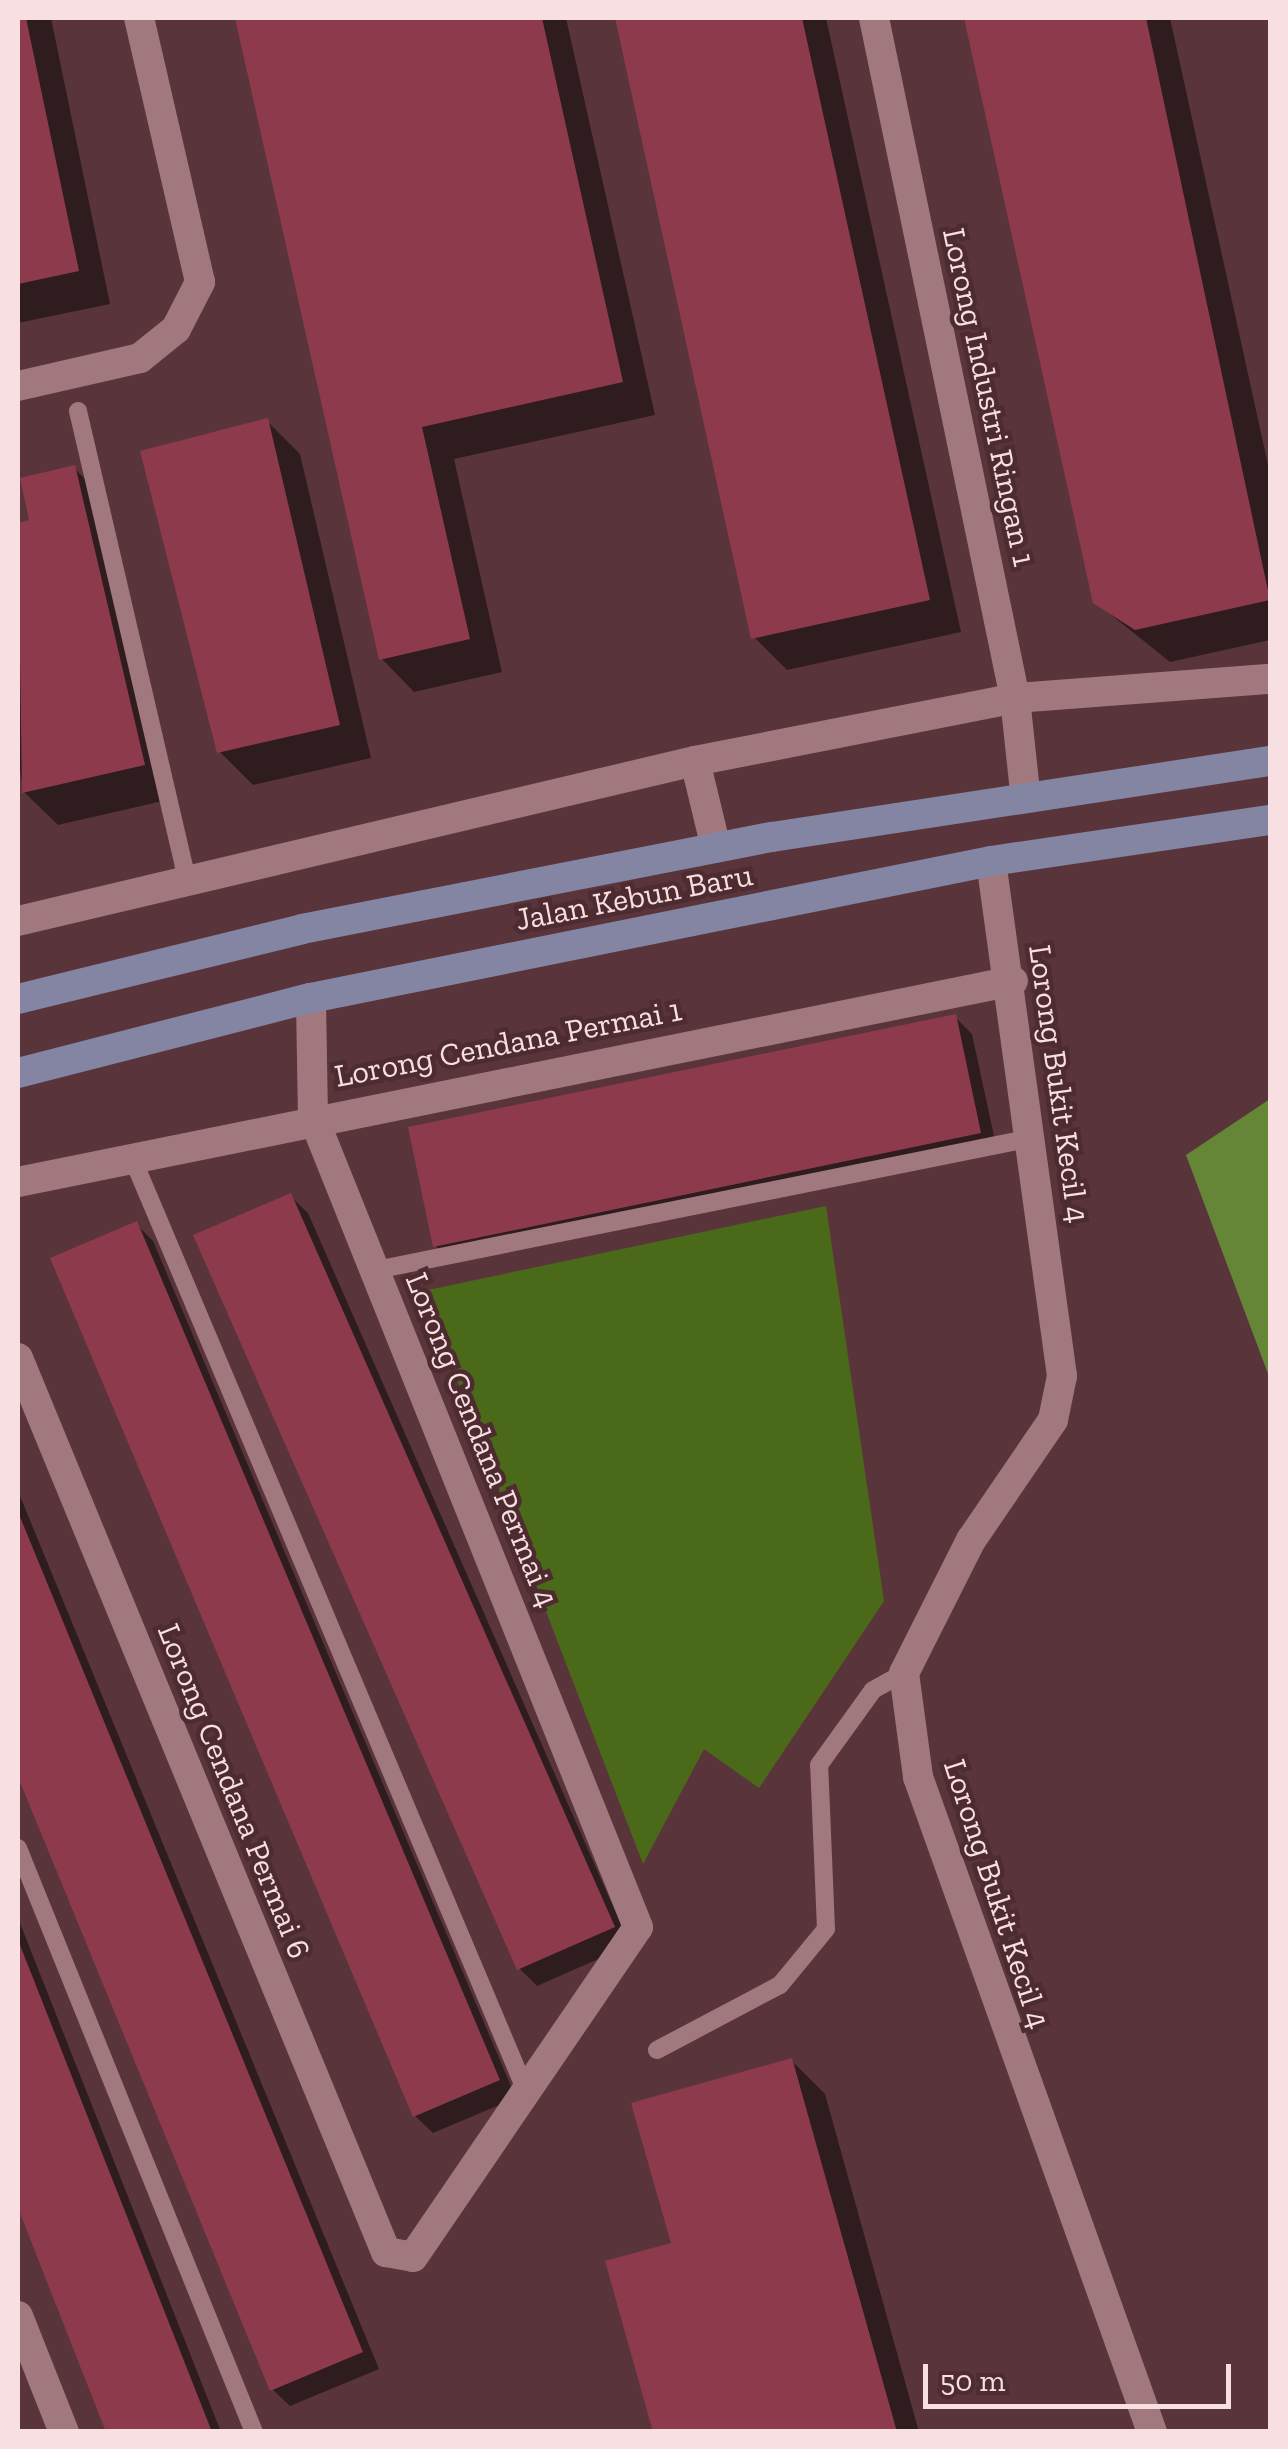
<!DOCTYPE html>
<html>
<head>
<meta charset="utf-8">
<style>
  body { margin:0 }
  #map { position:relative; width:1288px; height:2449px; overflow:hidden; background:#59353b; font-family:"Zilla Slab",serif }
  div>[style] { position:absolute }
  .green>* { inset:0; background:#4b6a19 }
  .forest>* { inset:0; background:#648636 }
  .shadow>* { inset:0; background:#0007 }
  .building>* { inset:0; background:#8e3a4d }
  .lane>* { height:18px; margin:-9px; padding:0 9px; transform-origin:9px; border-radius:9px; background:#a1787e }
  .street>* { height:30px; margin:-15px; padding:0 15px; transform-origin:15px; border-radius:15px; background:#a1787e }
  .secondary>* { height:30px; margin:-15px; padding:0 15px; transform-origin:15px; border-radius:15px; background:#8485a3 }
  span { translate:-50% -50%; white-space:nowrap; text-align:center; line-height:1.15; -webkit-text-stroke:9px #4d2b31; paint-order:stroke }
  .street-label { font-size:32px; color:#f7dfe2 }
  .frame { position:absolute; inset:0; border:20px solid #f7dfe2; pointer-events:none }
  .scale { position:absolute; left:923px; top:2364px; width:308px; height:45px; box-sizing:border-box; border:5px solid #f7dfe2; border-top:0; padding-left:12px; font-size:30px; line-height:35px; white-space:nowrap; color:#f7dfe2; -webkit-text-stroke:8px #4d2b31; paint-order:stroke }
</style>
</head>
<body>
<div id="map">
  <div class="green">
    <div style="clip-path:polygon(826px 1206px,884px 1601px,759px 1788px,704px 1749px,643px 1864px,423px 1291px)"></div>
  </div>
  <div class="forest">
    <div style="clip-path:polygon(1270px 1099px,1270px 1379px,1186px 1155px)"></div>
  </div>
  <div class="shadow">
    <div style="clip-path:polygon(18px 18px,51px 18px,110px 304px,18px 323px)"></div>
    <div style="clip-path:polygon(237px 18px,566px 18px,655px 415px,454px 459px,502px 672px,414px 692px,381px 658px)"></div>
    <div style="clip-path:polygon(618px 18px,826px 18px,961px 632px,787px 670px,754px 637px)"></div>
    <div style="clip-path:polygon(967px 18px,1170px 18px,1270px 474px,1270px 640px,1170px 662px,1095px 602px)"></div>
    <div style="clip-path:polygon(267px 421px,300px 454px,371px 758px,253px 785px,220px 752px)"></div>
    <div style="clip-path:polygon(74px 468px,107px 501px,176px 798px,58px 825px,24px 792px,18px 761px,18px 525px,32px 522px)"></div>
    <div style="clip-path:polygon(955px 1017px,972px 1034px,997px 1150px,452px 1263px,435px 1245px)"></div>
    <div style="clip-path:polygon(290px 1196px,308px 1213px,630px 1945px,537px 1986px,520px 1969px,197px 1237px)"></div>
    <div style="clip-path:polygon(136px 1224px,153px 1241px,516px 2098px,433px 2133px,415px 2116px)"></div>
    <div style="clip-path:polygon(18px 1491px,379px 2369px,290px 2406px,272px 2389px,18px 1770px)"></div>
    <div style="clip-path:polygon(18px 1918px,221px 2432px,109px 2432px,18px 2202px)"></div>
    <div style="clip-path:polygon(792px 2061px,825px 2094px,919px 2432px,656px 2432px,674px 2245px)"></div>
  </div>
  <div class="building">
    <div style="clip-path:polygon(18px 18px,26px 18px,79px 271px,18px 284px)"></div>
    <div style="clip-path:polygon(235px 18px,542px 18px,623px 382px,422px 427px,470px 639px,379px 660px)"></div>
    <div style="clip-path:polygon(615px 18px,802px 18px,930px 600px,751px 639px)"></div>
    <div style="clip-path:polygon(964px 18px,1146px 18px,1270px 600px,1135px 630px,1093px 603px)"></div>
    <div style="clip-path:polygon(268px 418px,340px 725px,217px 753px,140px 451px)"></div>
    <div style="clip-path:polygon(75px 465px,145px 765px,22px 793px,18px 523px,29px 520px,20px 478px)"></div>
    <div style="clip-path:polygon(956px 1014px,981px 1133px,433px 1247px,408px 1127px)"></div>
    <div style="clip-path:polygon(291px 1193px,615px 1927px,517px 1970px,193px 1235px)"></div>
    <div style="clip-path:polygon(137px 1221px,500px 2080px,413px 2117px,50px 1258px)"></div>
    <div style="clip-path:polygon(18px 1512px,363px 2352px,270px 2391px,18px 1777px)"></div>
    <div style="clip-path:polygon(18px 1940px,199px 2399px,212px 2432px,106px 2432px,18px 2208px)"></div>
    <div style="clip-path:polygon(792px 2058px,897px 2432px,653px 2432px,605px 2261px,671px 2243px,631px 2103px)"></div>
  </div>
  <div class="lane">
    <div style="left:78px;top:411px;width:481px;rotate:76.9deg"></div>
    <div style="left:132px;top:1157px;width:1019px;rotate:67.13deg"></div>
    <div style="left:376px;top:1270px;width:669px;rotate:-11.38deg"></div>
    <div style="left:18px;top:1848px;width:630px;rotate:68deg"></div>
    <div style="left:657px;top:2050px;width:139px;rotate:-27.9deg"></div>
    <div style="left:780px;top:1985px;width:72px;rotate:-50.6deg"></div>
    <div style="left:826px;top:1929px;width:164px;rotate:-92.4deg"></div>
    <div style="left:819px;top:1765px;width:92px;rotate:-54.2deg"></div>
    <div style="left:873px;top:1690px;width:35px;rotate:-29deg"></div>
  </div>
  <div class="street">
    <div style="left:874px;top:18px;width:694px;rotate:78.29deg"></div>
    <div style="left:1015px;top:698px;width:95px;rotate:83.9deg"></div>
    <div style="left:18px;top:386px;width:125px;rotate:-12.9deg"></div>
    <div style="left:140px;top:358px;width:46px;rotate:-38.9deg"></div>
    <div style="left:176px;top:329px;width:53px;rotate:-62.9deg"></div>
    <div style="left:200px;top:282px;width:271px;rotate:-103deg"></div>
    <div style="left:695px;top:761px;width:89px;rotate:76.4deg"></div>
    <div style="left:991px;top:861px;width:520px;rotate:82.15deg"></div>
    <div style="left:1062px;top:1376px;width:45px;rotate:101.6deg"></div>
    <div style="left:1053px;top:1420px;width:145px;rotate:124.3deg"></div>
    <div style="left:971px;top:1540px;width:149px;rotate:116.7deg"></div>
    <div style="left:904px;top:1673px;width:105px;rotate:82.3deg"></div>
    <div style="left:918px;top:1777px;width:696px;rotate:70.34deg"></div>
    <div style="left:18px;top:921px;width:696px;rotate:-13.3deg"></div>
    <div style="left:695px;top:761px;width:326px;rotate:-11.1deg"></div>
    <div style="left:1015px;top:698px;width:256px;rotate:-4.3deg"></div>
    <div style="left:18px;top:1182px;width:1015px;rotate:-11.42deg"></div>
    <div style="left:18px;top:1358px;width:967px;rotate:67.63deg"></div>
    <div style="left:386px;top:2252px;width:27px;rotate:10deg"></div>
    <div style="left:413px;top:2257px;width:399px;rotate:-55.7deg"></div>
    <div style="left:638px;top:1927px;width:873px;rotate:-111.86deg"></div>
    <div style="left:313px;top:1117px;width:119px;rotate:-91deg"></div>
    <div style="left:18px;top:2316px;width:125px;rotate:68.4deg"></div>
  </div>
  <div class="secondary">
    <div style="left:18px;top:999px;width:292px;rotate:-13.8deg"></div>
    <div style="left:302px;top:929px;width:479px;rotate:-11.1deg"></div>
    <div style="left:772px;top:837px;width:504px;rotate:-8.68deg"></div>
    <div style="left:18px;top:1073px;width:302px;rotate:-14.4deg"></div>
    <div style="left:311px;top:998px;width:694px;rotate:-11.39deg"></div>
    <div style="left:991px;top:861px;width:282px;rotate:-8.4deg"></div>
  </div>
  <div class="street-label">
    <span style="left:989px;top:397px;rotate:78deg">Lorong Industri Ringan 1</span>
    <span style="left:634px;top:897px;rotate:-11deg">Jalan Kebun Baru</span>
    <span style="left:508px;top:1043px;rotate:-11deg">Lorong Cendana Permai 1</span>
    <span style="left:1059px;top:1084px;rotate:82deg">Lorong Bukit Kecil 4</span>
    <span style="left:482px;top:1440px;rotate:68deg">Lorong Cendana Permai 4</span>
    <span style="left:234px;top:1791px;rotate:68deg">Lorong Cendana Permai 6</span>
    <span style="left:997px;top:1894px;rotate:72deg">Lorong Bukit Kecil 4</span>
  </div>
  <div class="frame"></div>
  <div class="scale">50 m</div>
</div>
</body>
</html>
